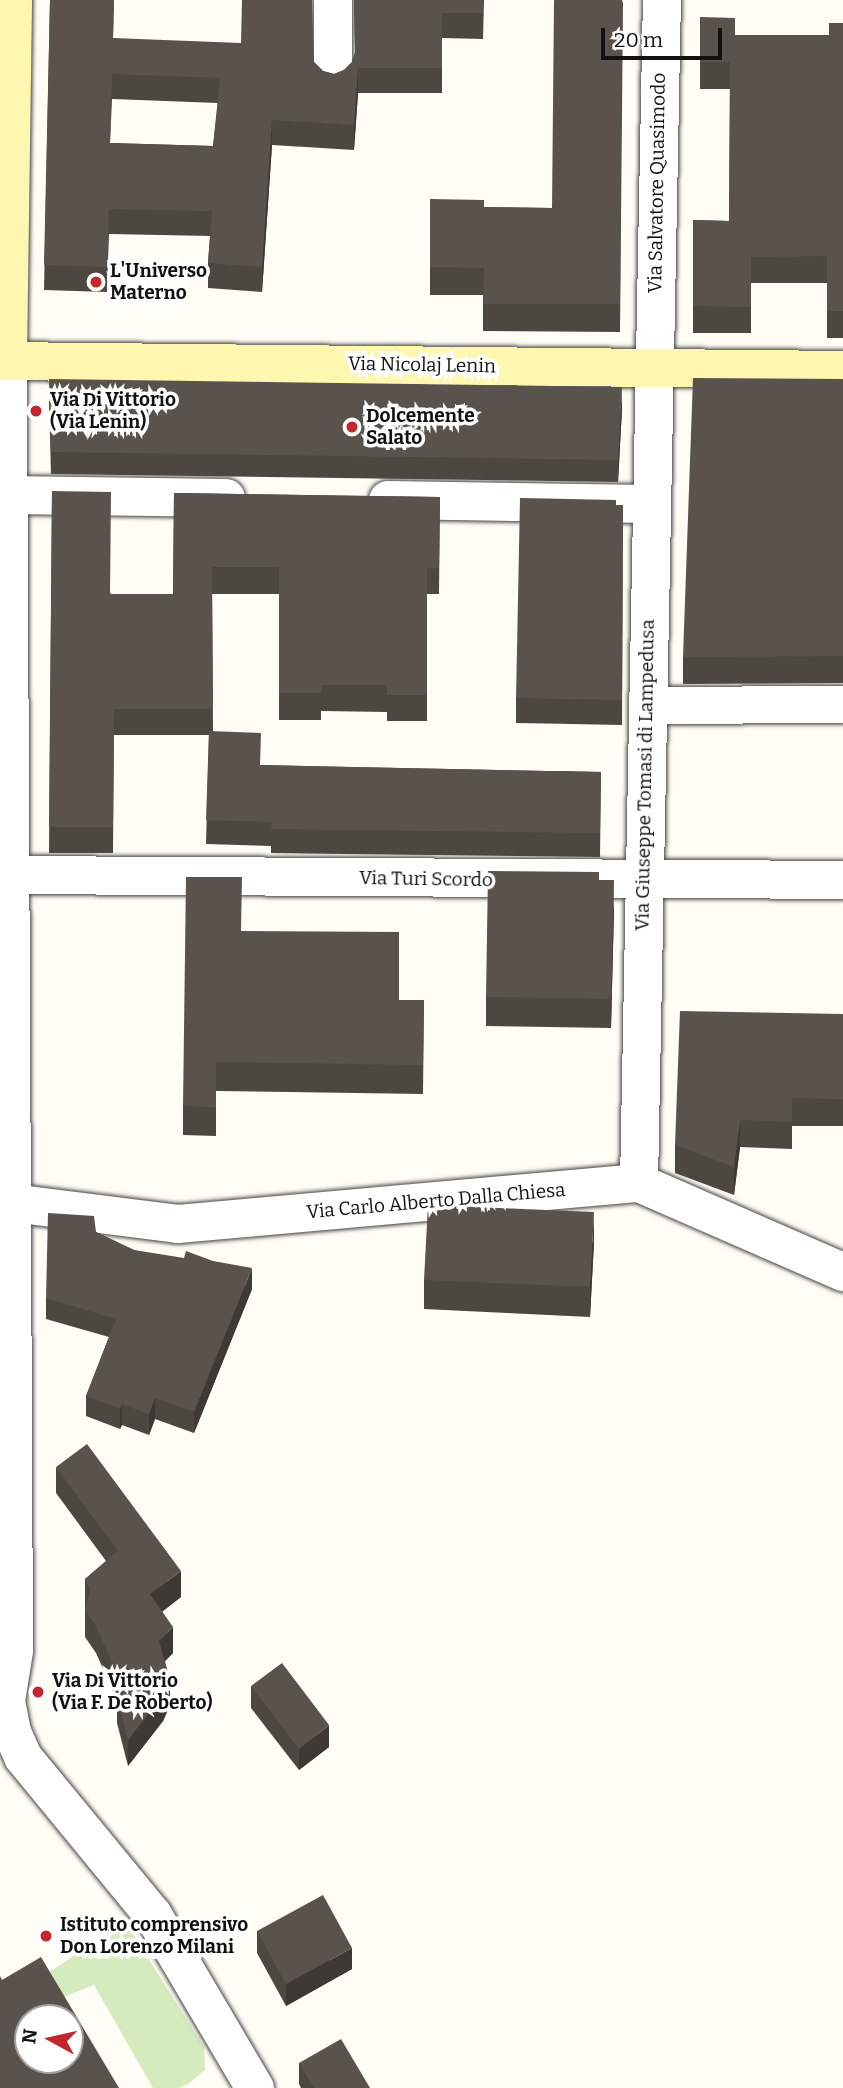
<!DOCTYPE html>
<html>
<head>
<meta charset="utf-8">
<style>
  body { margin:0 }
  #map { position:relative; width:843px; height:2088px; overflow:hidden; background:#fffdf5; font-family:Bitter,serif }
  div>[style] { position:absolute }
  .green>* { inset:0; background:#d5ebbd }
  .roads { filter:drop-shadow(0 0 2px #444) drop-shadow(0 0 2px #444) }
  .pedestrian>* { height:37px; margin:-18.5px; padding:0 18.5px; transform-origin:18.5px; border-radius:18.5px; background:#fff }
  .minor>* { height:38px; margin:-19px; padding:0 19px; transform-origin:19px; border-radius:19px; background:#fff }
  .tertiary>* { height:38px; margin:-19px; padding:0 19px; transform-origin:19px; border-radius:19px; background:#fff }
  .secondary>* { height:38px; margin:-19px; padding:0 19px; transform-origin:19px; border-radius:19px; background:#fff6b0 }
  .wall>* { inset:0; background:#4d4742 }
  .shaded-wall>* { inset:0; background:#3f3936 }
  .building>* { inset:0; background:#5a524d }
  .dots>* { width:19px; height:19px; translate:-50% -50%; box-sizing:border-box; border:4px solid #fff; border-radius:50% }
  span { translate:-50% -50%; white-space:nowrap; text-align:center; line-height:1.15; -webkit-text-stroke:7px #fff; paint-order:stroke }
  .street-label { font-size:19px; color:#111 }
  .poi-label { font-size:19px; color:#111; font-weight:700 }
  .left { translate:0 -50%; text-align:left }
  .north { position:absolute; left:14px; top:2004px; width:70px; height:70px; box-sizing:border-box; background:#fff; border:2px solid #a0a0a0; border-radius:50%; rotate:278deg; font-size:19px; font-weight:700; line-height:28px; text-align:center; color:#111 }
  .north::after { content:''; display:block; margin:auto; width:24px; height:32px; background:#c4262e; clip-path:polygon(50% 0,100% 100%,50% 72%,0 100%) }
  .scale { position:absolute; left:601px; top:28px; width:121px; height:32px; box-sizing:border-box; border:4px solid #111; border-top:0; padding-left:9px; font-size:21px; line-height:24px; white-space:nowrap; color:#111; -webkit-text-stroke:5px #fff; paint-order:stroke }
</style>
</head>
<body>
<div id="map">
  <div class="green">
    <div style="clip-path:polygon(114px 1930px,131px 1931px,204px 2047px,205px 2070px,188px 2084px,179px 2088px,153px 2088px,94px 1985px,61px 1998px,46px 1974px)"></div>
  </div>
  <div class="roads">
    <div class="pedestrian">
      <div style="left:647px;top:705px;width:196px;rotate:-0.3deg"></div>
    </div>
    <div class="minor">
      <div style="left:333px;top:77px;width:77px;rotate:-90deg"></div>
      <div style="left:8px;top:495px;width:218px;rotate:0.8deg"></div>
      <div style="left:388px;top:500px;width:262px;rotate:0.9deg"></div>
      <div style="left:10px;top:875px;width:833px;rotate:0.34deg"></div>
      <div style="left:639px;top:1183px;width:1183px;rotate:-88.89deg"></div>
      <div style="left:12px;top:1203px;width:167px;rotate:7.2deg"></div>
      <div style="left:178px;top:1224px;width:463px;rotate:-5.1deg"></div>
      <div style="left:639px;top:1183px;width:223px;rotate:23.6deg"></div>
      <div style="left:6px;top:1701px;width:32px;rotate:79deg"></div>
      <div style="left:12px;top:1732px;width:27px;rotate:66deg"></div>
      <div style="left:23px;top:1757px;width:205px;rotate:50.6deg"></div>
      <div style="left:153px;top:1915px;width:201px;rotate:59.5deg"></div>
    </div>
    <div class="tertiary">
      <div style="left:0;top:1701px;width:6px"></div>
      <div style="left:6px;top:1701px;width:51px;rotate:-80.9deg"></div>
      <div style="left:14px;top:1651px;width:1290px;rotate:-90.27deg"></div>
    </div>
    <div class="secondary">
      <div style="left:0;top:361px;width:843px;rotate:0.61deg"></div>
      <div style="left:8px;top:361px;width:361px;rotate:-89.2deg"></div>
    </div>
  </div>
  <div class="wall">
    <div style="clip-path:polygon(evenodd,50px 0,114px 0,113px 38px,314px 62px,323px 71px,334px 74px,344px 70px,352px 62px,355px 53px,354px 0,484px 0,483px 39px,442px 38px,442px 93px,358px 93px,354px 150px,272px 145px,262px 292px,208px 288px,208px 263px,210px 236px,109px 234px,107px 292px,44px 290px,50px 0,112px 99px,218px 103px,213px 146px,110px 143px,112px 99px)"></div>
    <div style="clip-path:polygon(623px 0,620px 332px,483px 331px,483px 295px,430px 295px,430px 199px,484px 207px,552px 208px)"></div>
    <div style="clip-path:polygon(700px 17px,735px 35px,829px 35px,843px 23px,843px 338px,827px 338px,827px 283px,751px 283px,751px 333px,693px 333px,693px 220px,729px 221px,730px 89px,700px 89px)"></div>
    <div style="clip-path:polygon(843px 379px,843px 683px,683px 684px,683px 657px)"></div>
    <div style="clip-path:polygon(49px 401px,622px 409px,618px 482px,51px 474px)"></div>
    <div style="clip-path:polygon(52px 491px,111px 594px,173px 594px,174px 493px,440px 497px,439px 594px,427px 594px,427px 721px,387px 721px,387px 712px,321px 711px,321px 720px,279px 720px,279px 594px,212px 594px,213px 731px,260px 765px,601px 772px,600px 857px,271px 853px,271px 846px,206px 844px,209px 735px,114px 735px,113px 853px,49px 853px)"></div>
    <div style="clip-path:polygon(616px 505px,623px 505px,622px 725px,516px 723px,516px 698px)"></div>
    <div style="clip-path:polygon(599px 880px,614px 909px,611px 1028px,486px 1026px,486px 997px)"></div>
    <div style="clip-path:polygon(241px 931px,399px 1000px,424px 1000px,423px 1094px,216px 1091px,216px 1136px,183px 1135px,183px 1106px)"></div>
    <div style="clip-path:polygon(843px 1014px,843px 1126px,792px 1126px,792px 1149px,740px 1147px,734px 1195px,675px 1173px,675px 1145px)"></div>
    <div style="clip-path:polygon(96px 1232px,134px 1250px,252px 1289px,194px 1433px,155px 1419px,149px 1435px,122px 1425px,120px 1429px,86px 1416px,86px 1396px,109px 1337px,46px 1319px,46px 1298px)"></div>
    <div style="clip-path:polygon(594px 1242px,590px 1317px,424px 1309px,424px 1280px)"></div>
    <div style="clip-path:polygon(56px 1467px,181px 1597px,162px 1612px,173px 1653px,165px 1661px,170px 1705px,163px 1721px,128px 1766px,117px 1723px,117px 1700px,96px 1653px,85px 1637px,85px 1579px,106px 1561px,56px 1493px)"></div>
    <div style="clip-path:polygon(251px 1686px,329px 1747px,299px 1770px,251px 1708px)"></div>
    <div style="clip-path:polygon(257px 1931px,352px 1969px,286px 2006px,257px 1953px)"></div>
    <div style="clip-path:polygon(299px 2063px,370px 2088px,301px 2088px,299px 2084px)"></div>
  </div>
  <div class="shaded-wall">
    <div style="clip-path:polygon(358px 68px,358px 93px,354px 150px,354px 125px)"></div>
    <div style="clip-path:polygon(272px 120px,272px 145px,262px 292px,262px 267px)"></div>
    <div style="clip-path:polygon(622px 387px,622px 409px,618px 482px,618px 460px)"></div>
    <div style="clip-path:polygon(614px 880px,614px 909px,611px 1028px,611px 999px)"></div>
    <div style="clip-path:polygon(740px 1120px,740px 1147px,734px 1195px,734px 1167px)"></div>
    <div style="clip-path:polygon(594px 1212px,594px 1242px,590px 1317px,590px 1287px)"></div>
    <div style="clip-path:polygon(252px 1268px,252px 1289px,194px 1433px,194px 1412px)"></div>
    <div style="clip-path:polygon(155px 1398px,155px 1419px,149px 1435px,149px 1414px)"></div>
    <div style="clip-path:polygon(122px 1404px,122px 1425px,120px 1429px,120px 1409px)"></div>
    <div style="clip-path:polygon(181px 1571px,181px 1597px,150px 1620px,150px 1594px)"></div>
    <div style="clip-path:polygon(173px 1627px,173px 1653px,159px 1667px,159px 1641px)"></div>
    <div style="clip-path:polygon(170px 1679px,170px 1705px,163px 1721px,128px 1766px,128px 1740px)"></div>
    <div style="clip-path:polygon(329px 1725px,329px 1747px,299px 1770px,299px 1749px)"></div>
    <div style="clip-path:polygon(352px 1948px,352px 1969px,286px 2006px,286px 1984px)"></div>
  </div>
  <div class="building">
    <div style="clip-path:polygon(evenodd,50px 0,114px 0,113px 38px,241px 43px,242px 0,312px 0,314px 62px,323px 71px,334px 74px,344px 70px,352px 62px,355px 52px,354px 0,483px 0,483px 13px,442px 13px,442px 68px,358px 68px,354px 125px,272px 120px,262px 267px,208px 263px,212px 211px,109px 209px,107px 267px,44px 265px,50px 0,112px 74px,220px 78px,213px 146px,110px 143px,112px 74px)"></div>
    <div style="clip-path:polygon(554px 0,622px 0,620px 304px,483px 304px,484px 268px,430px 267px,430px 199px,484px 200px,484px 207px,552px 208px)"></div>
    <div style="clip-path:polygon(700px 17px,735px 18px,735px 35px,829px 35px,829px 23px,843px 23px,843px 311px,827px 311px,827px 256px,751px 257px,751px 307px,693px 306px,693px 220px,729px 221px,730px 62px,700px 62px)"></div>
    <div style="clip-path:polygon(693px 378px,843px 379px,843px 656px,683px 657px)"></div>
    <div style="clip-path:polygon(49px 379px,622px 387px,618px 460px,51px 452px)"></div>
    <div style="clip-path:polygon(52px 491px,111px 492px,110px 594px,173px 594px,174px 493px,440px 497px,439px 568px,427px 568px,427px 695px,387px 695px,387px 685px,321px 685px,321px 693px,279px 693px,279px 567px,212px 567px,213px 709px,114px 709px,113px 827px,49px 827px)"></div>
    <div style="clip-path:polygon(520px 498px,616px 500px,616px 505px,623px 505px,622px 700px,516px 698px)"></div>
    <div style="clip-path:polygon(209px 731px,261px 733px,260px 765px,601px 772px,600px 833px,271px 829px,272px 822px,206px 820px)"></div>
    <div style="clip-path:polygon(488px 871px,599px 872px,599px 880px,614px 880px,611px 999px,486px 997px)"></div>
    <div style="clip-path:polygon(186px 877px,242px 877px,241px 931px,399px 932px,399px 1000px,424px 1000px,423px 1065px,216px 1062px,216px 1107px,183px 1106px)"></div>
    <div style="clip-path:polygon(680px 1011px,843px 1014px,843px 1099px,792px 1098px,792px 1122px,740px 1120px,734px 1167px,675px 1145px)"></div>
    <div style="clip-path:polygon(428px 1205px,594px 1212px,590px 1287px,424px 1280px)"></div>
    <div style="clip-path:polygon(48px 1213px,94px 1216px,96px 1232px,134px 1250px,184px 1258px,186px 1251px,213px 1261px,252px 1268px,194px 1412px,155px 1398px,149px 1414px,122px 1404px,120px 1409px,86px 1396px,116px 1319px,46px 1298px)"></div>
    <div style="clip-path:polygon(87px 1444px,181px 1571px,150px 1594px,173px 1627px,159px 1641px,170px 1679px,163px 1695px,128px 1740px,117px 1697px,124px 1690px,96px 1626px,85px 1611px,90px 1589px,85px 1579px,118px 1551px,56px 1467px)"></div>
    <div style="clip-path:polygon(282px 1663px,329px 1725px,299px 1749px,251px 1686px)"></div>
    <div style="clip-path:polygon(323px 1895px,352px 1948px,286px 1984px,257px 1931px)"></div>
    <div style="clip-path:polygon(evenodd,41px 1957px,119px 2088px,0 2088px,0 1976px,2px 1980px,41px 1957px,28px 2018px,70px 2018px,70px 2060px,28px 2060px,28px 2018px)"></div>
    <div style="clip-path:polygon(341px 2039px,370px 2088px,314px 2088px,299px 2063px)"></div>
  </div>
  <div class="dots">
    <div style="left:96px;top:282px;background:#c4262e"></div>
    <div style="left:36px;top:411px;background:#c4262e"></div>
    <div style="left:352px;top:427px;background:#c4262e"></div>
    <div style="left:38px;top:1692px;background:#c4262e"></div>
    <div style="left:46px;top:1936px;background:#c4262e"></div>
  </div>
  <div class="street-label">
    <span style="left:657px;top:183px;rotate:-89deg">Via Salvatore Quasimodo</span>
    <span style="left:422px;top:365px;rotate:1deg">Via Nicolaj Lenin</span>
    <span style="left:645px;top:775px;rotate:-89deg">Via Giuseppe Tomasi di Lampedusa</span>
    <span style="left:426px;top:879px;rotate:1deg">Via Turi Scordo</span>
    <span style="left:436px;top:1201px;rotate:-5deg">Via Carlo Alberto Dalla Chiesa</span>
  </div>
  <div class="poi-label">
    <span class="left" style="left:110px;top:282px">L'Universo<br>Materno</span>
    <span class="left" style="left:50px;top:411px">Via Di Vittorio<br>(Via Lenin)</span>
    <span class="left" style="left:366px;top:427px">Dolcemente<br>Salato</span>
    <span class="left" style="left:52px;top:1692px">Via Di Vittorio<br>(Via F. De Roberto)</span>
    <span class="left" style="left:60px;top:1936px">Istituto comprensivo<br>Don Lorenzo Milani</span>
  </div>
  <div class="north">N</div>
  <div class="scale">20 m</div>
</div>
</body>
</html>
